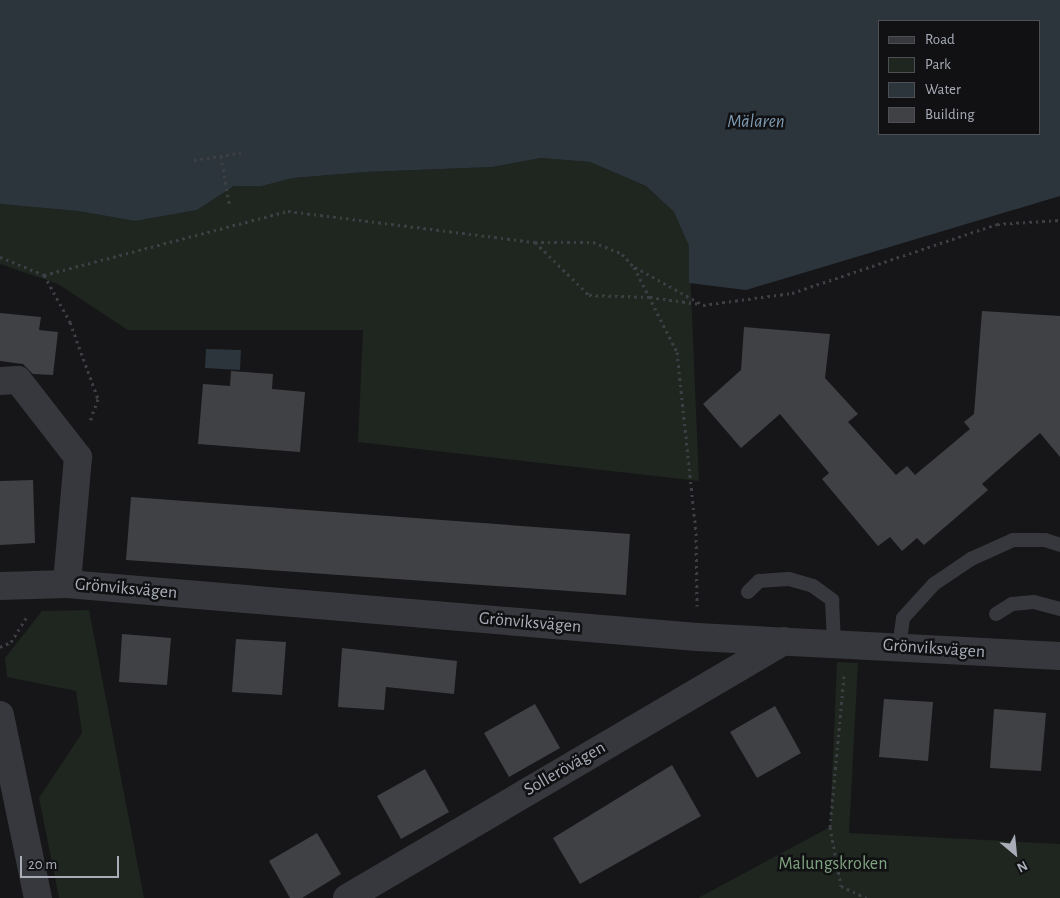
<!DOCTYPE html>
<html>
<head>
<meta charset="utf-8">
<style>
  body { margin:0 }
  #map { position:relative; width:1060px; height:898px; overflow:hidden; background:#161618; font-family:"Alegreya Sans",sans-serif }
  div>[style] { position:absolute }
  .green>* { inset:0; background:#1e261f }
  .water>* { inset:0; background:#2c353c }
  .building>* { inset:0; background:#404145 }
  .path>* { height:3px; margin-top:-1.5px; transform-origin:0; background:repeating-linear-gradient(90deg,#3d3f44 0 2.5px,transparent 0 6.5px) }
  .lane>* { height:14px; margin:-7px; padding:0 7px; transform-origin:7px; border-radius:7px; background:#37383d }
  .street>* { height:28px; margin:-14px; padding:0 14px; transform-origin:14px; border-radius:14px; background:#37383d }
  span { translate:-50% -50%; white-space:nowrap; text-align:center; line-height:1.15; -webkit-text-stroke:5px #111113; paint-order:stroke }
  .street-label { font-size:18px; color:#a8adb8 }
  .park-label { font-size:18px; color:#7fa381 }
  .water-label { font-size:19px; color:#7f9bb3; font-style:italic }
  .legend { position:absolute; left:878px; top:20px; width:162px; height:115px; box-sizing:border-box; background:#111113; border:1px solid #4d4f55; margin:0; padding:6px 9px; list-style:none; font-size:15px; color:#a8adb8 }
  .legend li { display:flex; align-items:center; gap:10px; height:25px }
  .legend b { width:25px; border:1px solid #4d4f55 }
  .north { position:absolute; left:990px; top:828px; width:50px; height:50px; -webkit-text-stroke:4px #111113; paint-order:stroke; rotate:152deg; font-size:14px; font-weight:700; line-height:20px; text-align:center; color:#a8adb8 }
  .north::after { content:''; display:block; margin:auto; width:18px; height:22px; background:#a8adb8; clip-path:polygon(50% 0,100% 100%,50% 72%,0 100%) }
  .scale { position:absolute; left:20px; top:856px; width:99px; height:22px; box-sizing:border-box; border:2px solid #a8adb8; border-top:0; padding-left:6px; font-size:15px; line-height:18px; white-space:nowrap; color:#a8adb8; -webkit-text-stroke:4px #111113; paint-order:stroke }
</style>
</head>
<body>
<div id="map">
  <div class="green">
    <div style="clip-path:polygon(541px 158px,590px 162px,646px 186px,674px 212px,689px 245px,699px 481px,358px 442px,363px 330px,128px 330px,58px 284px,0 264px,0 204px,78px 211px,135px 221px,197px 210px,234px 186px,262px 186px,293px 178px,366px 172px,492px 167px)"></div>
    <div style="clip-path:polygon(89px 610px,144px 898px,59px 898px,39px 798px,82px 733px,76px 691px,7px 677px,5px 658px,42px 611px)"></div>
    <div style="clip-path:polygon(837px 662px,858px 663px,849px 833px,1060px 844px,1060px 898px,698px 898px,830px 827px)"></div>
  </div>
  <div class="water">
    <div style="clip-path:polygon(evenodd,0 0,1060px 0,1060px 196px,746px 290px,689px 283px,689px 246px,674px 212px,646px 186px,590px 162px,541px 158px,492px 167px,366px 172px,293px 178px,262px 186px,234px 186px,197px 210px,135px 221px,78px 211px,0 204px,0 0,1039px 21px,1039px 134px,879px 134px,879px 21px,1039px 21px)"></div>
    <div style="clip-path:polygon(206px 349px,241px 350px,240px 370px,205px 368px)"></div>
  </div>
  <div class="building">
    <div style="clip-path:polygon(982px 311px,1060px 316px,1060px 457px,1040px 433px,982px 484px,988px 490px,924px 545px,917px 538px,902px 551px,890px 537px,878px 546px,822px 479px,829px 473px,780px 414px,741px 448px,703px 404px,741px 370px,744px 327px,830px 334px,825px 378px,858px 414px,848px 422px,896px 475px,907px 466px,915px 475px,970px 429px,964px 422px,974px 414px)"></div>
    <div style="clip-path:polygon(0 313px,41px 317px,39px 330px,58px 332px,53px 375px,33px 374px,23px 364px,0 361px)"></div>
    <div style="clip-path:polygon(231px 371px,273px 374px,272px 389px,305px 392px,300px 452px,198px 444px,203px 384px,230px 386px)"></div>
    <div style="clip-path:polygon(33px 480px,35px 543px,0 545px,0 481px)"></div>
    <div style="clip-path:polygon(131px 497px,630px 534px,626px 595px,126px 560px)"></div>
    <div style="clip-path:polygon(122px 634px,171px 638px,167px 685px,119px 682px)"></div>
    <div style="clip-path:polygon(236px 639px,286px 642px,282px 695px,232px 692px)"></div>
    <div style="clip-path:polygon(342px 648px,457px 661px,454px 694px,386px 687px,384px 710px,338px 707px)"></div>
    <div style="clip-path:polygon(884px 699px,933px 702px,928px 761px,879px 757px)"></div>
    <div style="clip-path:polygon(535px 704px,560px 748px,509px 777px,484px 733px)"></div>
    <div style="clip-path:polygon(775px 706px,801px 753px,757px 778px,730px 732px)"></div>
    <div style="clip-path:polygon(994px 709px,1046px 713px,1041px 771px,990px 768px)"></div>
    <div style="clip-path:polygon(672px 765px,701px 816px,580px 884px,553px 838px)"></div>
    <div style="clip-path:polygon(425px 769px,449px 812px,401px 839px,377px 796px)"></div>
    <div style="clip-path:polygon(317px 833px,341px 874px,302px 898px,290px 898px,269px 861px)"></div>
  </div>
  <div class="path">
    <div style="left:221px;top:156px;width:48px;rotate:80.3deg"></div>
    <div style="left:194px;top:160px;width:52px;rotate:-8.9deg"></div>
    <div style="left:535px;top:242px;width:76px;rotate:44.5deg"></div>
    <div style="left:589px;top:295px;width:61px;rotate:1.9deg"></div>
    <div style="left:650px;top:297px;width:50px;rotate:8deg"></div>
    <div style="left:0;top:257px;width:48px;rotate:22.2deg"></div>
    <div style="left:44px;top:275px;width:252px;rotate:-14.7deg"></div>
    <div style="left:288px;top:211px;width:249px;rotate:7.2deg"></div>
    <div style="left:535px;top:242px;width:58px"></div>
    <div style="left:593px;top:242px;width:31px;rotate:22deg"></div>
    <div style="left:622px;top:254px;width:18px;rotate:47deg"></div>
    <div style="left:634px;top:267px;width:95px;rotate:63.2deg"></div>
    <div style="left:677px;top:352px;width:182px;rotate:84deg"></div>
    <div style="left:696px;top:533px;width:73px;rotate:89.2deg"></div>
    <div style="left:635px;top:267px;width:78px;rotate:29.2deg"></div>
    <div style="left:703px;top:305px;width:90px;rotate:-7.7deg"></div>
    <div style="left:792px;top:293px;width:216px;rotate:-18.6deg"></div>
    <div style="left:997px;top:224px;width:63px;rotate:-3.6deg"></div>
    <div style="left:44px;top:275px;width:54px;rotate:61deg"></div>
    <div style="left:70px;top:322px;width:82px;rotate:70deg"></div>
    <div style="left:98px;top:399px;width:23px;rotate:110deg"></div>
    <div style="left:0;top:647px;width:12px;rotate:-24deg"></div>
    <div style="left:11px;top:642px;width:31px;rotate:-58deg"></div>
    <div style="left:844px;top:676px;width:152px;rotate:95.3deg"></div>
    <div style="left:830px;top:827px;width:60px;rotate:79.4deg"></div>
    <div style="left:841px;top:886px;width:29px;rotate:25deg"></div>
  </div>
  <div class="lane">
    <div style="left:748px;top:592px;width:16px;rotate:-45deg"></div>
    <div style="left:759px;top:581px;width:30px;rotate:-4deg"></div>
    <div style="left:789px;top:579px;width:25px;rotate:16deg"></div>
    <div style="left:813px;top:586px;width:24px;rotate:36deg"></div>
    <div style="left:832px;top:600px;width:42px;rotate:87.3deg"></div>
    <div style="left:996px;top:614px;width:19px;rotate:-32deg"></div>
    <div style="left:1012px;top:604px;width:22px;rotate:-5deg"></div>
    <div style="left:1034px;top:602px;width:27px;rotate:15deg"></div>
    <div style="left:899px;top:647px;width:29px;rotate:-82deg"></div>
    <div style="left:903px;top:618px;width:46px;rotate:-47.6deg"></div>
    <div style="left:934px;top:584px;width:45px;rotate:-34deg"></div>
    <div style="left:971px;top:559px;width:46px;rotate:-24.3deg"></div>
    <div style="left:1013px;top:540px;width:32px"></div>
    <div style="left:1045px;top:540px;width:16px;rotate:18deg"></div>
  </div>
  <div class="street">
    <div style="left:0;top:381px;width:18px;rotate:-3deg"></div>
    <div style="left:18px;top:380px;width:98px;rotate:52.1deg"></div>
    <div style="left:78px;top:457px;width:127px;rotate:95deg"></div>
    <div style="left:0;top:586px;width:67px;rotate:-1.7deg"></div>
    <div style="left:67px;top:584px;width:632px;rotate:4.81deg"></div>
    <div style="left:697px;top:637px;width:363px;rotate:3deg"></div>
    <div style="left:0;top:715px;width:187px;rotate:78.3deg"></div>
    <div style="left:347px;top:898px;width:507px;rotate:-30.46deg"></div>
  </div>
  <div class="street-label">
    <span style="left:126px;top:589px;rotate:5deg">Grönviksvägen</span>
    <span style="left:530px;top:623px;rotate:5deg">Grönviksvägen</span>
    <span style="left:934px;top:649px;rotate:4deg">Grönviksvägen</span>
    <span style="left:565px;top:769px;rotate:-30deg">Sollerövägen</span>
  </div>
  <div class="park-label">
    <span style="left:833px;top:864px">Malungskroken</span>
  </div>
  <div class="water-label">
    <span style="left:756px;top:122px">Mälaren</span>
  </div>
  <ul class="legend">
  <li><b style="height:6px;background:#37383d"></b>Road</li>
  <li><b style="height:14px;background:#1e261f"></b>Park</li>
  <li><b style="height:14px;background:#2c353c"></b>Water</li>
  <li><b style="height:14px;background:#404145"></b>Building</li>
  </ul>
  <div class="north">N</div>
  <div class="scale">20 m</div>
</div>
</body>
</html>
